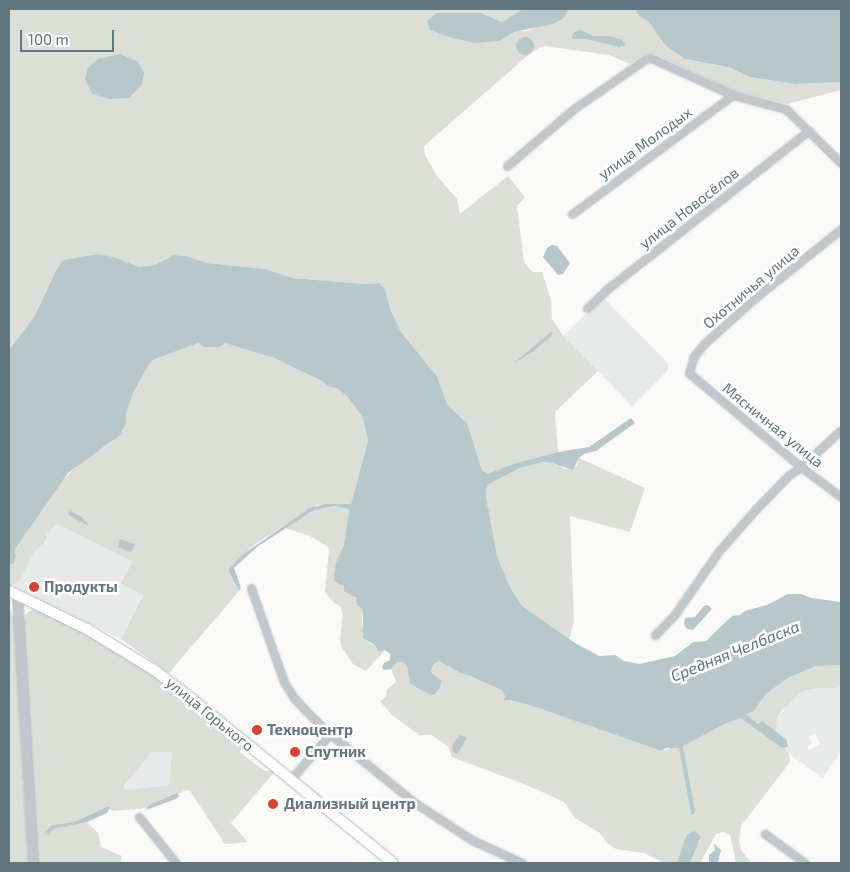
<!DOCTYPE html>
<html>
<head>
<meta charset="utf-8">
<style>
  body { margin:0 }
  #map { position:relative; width:850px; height:872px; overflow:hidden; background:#fafaf8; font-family:"Exo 2",sans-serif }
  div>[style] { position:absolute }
  .built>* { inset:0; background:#e8eae9 }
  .green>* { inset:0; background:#dbdfd7 }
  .water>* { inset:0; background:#b8c7c9 }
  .round { border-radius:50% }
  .roads { filter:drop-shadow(0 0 1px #b1babd) drop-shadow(0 0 1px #b1babd) }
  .minor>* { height:7px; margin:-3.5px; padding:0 3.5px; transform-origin:3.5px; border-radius:3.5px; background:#c1c7ca }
  .tertiary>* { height:9px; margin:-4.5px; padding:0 4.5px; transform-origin:4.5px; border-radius:4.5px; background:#c1c7ca }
  .secondary>* { height:10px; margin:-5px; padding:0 5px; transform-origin:5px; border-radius:5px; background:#fff }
  .dots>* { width:14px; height:14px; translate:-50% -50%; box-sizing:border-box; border:2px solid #fff; border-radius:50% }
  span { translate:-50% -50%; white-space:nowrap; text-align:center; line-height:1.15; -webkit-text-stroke:5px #fff; paint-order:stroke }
  .street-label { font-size:15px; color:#61757c }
  .poi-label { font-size:15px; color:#61757c; font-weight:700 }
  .left { translate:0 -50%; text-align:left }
  .water-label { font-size:16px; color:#60787c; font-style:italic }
  .frame { position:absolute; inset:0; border:10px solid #61757c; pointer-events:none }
  .scale { position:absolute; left:20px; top:30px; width:94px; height:22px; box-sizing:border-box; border:2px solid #61757c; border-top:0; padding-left:6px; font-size:15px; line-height:18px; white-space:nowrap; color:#61757c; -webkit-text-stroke:4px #fff; paint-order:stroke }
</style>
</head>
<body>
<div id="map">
  <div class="built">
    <div style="clip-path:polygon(603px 297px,668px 363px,668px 370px,632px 406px,563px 336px)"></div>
    <div style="clip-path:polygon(59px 525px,133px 562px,143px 594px,121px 639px,12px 586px,15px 585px,23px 574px,34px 552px,45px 542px,46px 534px,55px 526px)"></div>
    <div style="clip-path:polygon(evenodd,841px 686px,841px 752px,823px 778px,789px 754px,784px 748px,788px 746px,787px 740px,776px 732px,777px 719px,790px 701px,804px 691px,819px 688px,837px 688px,841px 686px,815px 734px,820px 744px,809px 750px,807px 746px,812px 744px,809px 737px,815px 734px)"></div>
    <div style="clip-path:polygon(152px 752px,172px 752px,169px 785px,124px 790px,124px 787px)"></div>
  </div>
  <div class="green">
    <div style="clip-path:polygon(evenodd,9px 9px,523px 9px,502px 22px,481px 13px,499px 41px,514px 31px,526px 31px,564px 18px,569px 9px,635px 9px,639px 16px,648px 21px,685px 59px,728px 67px,750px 77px,795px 84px,841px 82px,841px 90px,787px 104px,731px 90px,655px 54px,642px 56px,630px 64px,609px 55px,545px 46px,538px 48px,525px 58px,424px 146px,425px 155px,437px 176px,457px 199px,460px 214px,508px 176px,525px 197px,517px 206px,524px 262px,532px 272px,542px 272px,551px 300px,552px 319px,563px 336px,598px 371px,555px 412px,558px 452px,516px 463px,487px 474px,482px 470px,467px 423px,448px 406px,437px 376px,401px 332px,390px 309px,385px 289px,379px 283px,365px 284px,291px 278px,265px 269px,207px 263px,186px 256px,174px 255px,155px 265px,139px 267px,114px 257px,99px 254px,55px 273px,34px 317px,9px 350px,9px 9px,582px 30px,593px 36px,608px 36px,619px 47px,585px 39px,582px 30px)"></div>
    <div style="clip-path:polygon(198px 343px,204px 347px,219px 347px,225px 343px,236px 344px,274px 358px,322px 381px,328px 386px,338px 389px,347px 396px,363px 418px,368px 441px,351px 504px,317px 505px,254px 545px,228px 570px,239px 591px,169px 673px,121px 639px,143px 595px,121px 583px,133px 562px,59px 525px,55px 526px,47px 534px,45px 542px,34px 552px,20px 580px,12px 586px,9px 585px,9px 565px,14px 563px,16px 556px,15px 549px,58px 485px,83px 460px,111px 443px,126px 424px,126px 414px,133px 393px,147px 366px,153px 360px)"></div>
    <div style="clip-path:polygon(579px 458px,645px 488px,630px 532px,570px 516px,574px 622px,569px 639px,522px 606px,510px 587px,497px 556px,486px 496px,487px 485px,520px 468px,543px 462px,552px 463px,566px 469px,577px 466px)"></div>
    <div style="clip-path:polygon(334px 506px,349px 509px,344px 545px,336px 562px,344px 584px,363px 609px,362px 624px,369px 643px,385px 650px,366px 671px,353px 664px,341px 646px,340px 640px,343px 614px,341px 607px,332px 601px,325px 592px,329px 550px,327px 546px,310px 536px,285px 528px,312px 511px)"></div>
    <div style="clip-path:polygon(9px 607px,14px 618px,28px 863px,9px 863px)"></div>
    <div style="clip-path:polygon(evenodd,33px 609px,38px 609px,84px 632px,156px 677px,241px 744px,240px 752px,259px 767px,266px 771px,276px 770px,231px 823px,248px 842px,225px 844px,190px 791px,186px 790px,146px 808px,113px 811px,105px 807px,74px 822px,52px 825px,49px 833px,53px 829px,87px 822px,98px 833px,101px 847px,122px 856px,120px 863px,37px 863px,23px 621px,26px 614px,33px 609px,152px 752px,172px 752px,169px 785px,125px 790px,124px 786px,152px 752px)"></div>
    <div style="clip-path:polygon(439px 661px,460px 673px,468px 675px,501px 690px,505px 696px,503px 701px,510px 700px,536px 707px,661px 751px,674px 747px,679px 748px,691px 814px,693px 815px,683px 746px,727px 723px,741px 718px,784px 748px,789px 754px,790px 762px,741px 826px,739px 841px,741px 850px,751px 863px,736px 863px,730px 835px,724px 832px,716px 834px,700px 863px,690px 863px,694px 851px,700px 840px,698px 833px,684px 842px,677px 863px,664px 863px,644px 853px,616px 849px,607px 843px,600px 833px,575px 818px,564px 802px,529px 786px,452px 757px,448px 746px,431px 735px,419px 735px,392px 715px,380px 701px,386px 697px,387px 690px,396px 682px,391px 669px,397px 662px,403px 662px,407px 666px,410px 684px,425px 690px,435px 676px,431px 672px,433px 665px)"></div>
    <div style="clip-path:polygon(834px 664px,841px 665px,841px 686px,837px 688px,819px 688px,804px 691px,798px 695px,781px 711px,777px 719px,776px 732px,762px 721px,758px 724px,745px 716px,754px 711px,766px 694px,788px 678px,816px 666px)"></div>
  </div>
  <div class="water">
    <div style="clip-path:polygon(523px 9px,569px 9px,564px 18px,553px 24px,514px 32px,499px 41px,474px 43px,449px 37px,430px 30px,427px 21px,437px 13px,481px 13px,502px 22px)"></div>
    <div style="clip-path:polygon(635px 9px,841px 9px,841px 82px,795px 84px,750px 77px,728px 67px,685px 59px,665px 45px,648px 21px,639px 16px)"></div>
    <div style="clip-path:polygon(582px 30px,593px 36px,608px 36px,621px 39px,625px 43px,624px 46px,619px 47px,585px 39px,572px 39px,572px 35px,576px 31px)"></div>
    <div class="round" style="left:516px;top:37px;width:18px;height:18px"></div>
    <div style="clip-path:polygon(120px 54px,138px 62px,144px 73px,142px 84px,129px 98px,109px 99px,92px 94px,85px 79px,88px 68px,98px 59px)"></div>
    <div style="clip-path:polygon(552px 245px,557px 246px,570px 263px,563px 274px,558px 275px,543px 257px,547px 248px)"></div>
    <div style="clip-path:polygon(99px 254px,114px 257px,139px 267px,155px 265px,174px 255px,186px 256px,207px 263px,265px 269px,292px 278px,365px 284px,379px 283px,385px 289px,390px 309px,401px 332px,437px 376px,448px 406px,467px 423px,482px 470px,487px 474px,516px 463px,558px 452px,589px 447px,631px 418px,635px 423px,596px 451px,584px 454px,579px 458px,573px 470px,552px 463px,543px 462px,520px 468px,487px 485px,486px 496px,497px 556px,510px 587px,522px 606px,575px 643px,599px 656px,615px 655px,624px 661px,639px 664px,675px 656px,693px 642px,706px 641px,732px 616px,740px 615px,745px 611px,767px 605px,788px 594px,801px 594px,811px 598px,841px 602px,841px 665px,816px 666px,788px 678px,766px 694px,754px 711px,746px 715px,758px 724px,762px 721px,787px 740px,788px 746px,784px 748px,779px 746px,741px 718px,727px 723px,683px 746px,695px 812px,693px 815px,691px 814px,679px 748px,666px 748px,661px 751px,536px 707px,510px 700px,503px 701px,505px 696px,501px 690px,468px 675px,460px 673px,439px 661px,433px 665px,431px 672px,441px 681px,440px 688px,434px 695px,431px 695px,410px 684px,407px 666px,403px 662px,397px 662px,391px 669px,384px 670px,382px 668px,384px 663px,390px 660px,390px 654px,385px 650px,378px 651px,375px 645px,363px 638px,363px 609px,357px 605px,356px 598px,344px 591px,344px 585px,339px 584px,334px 580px,336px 562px,344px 545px,349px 509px,334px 506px,312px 511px,257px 547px,234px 568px,241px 588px,239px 591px,228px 570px,242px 555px,310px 508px,325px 504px,351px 504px,368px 441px,363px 418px,347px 396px,338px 389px,328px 386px,322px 381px,274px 358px,226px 343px,219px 347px,204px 347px,198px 343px,153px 360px,148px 366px,133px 393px,126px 414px,126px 424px,119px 436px,68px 473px,15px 549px,16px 556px,14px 563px,9px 565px,9px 350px,34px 317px,55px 273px,63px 260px)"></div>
    <div style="clip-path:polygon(551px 332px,553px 333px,550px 337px,534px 351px,514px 363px)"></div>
    <div style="clip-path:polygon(70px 511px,82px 517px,89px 526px,70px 516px,68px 514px)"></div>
    <div style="clip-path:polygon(120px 539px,135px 544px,131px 552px,118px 547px)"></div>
    <div style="clip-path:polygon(708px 605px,712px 609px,709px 612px,693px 630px,687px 629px,684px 625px,685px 618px,695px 617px,704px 606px)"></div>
    <div style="clip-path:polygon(460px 735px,467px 738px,457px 754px,452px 751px,453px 744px)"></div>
    <div style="clip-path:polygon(177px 793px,179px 796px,176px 799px,146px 810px,148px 806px)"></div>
    <div style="clip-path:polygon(108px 806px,110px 808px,107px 813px,87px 822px,54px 829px,49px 833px,45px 832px,52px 825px,74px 822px)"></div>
    <div style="clip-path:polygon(694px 831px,701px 836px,690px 863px,677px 863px,684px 842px,687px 835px)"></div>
    <div style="clip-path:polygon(714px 844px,721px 850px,718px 862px,709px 863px,709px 855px,715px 850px)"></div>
  </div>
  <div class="roads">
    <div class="minor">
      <div style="left:507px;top:166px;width:89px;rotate:-40.5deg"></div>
      <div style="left:575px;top:108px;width:84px;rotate:-34.8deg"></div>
      <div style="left:644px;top:60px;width:7px;rotate:-16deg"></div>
      <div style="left:651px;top:58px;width:90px;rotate:24.3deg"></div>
      <div style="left:733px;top:95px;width:55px;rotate:14.8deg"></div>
      <div style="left:786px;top:109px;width:77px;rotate:44.5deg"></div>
      <div style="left:572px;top:214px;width:200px;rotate:-36.5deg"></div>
      <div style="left:841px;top:229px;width:110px;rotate:141.3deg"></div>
      <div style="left:755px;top:298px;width:69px;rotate:138deg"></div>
      <div style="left:704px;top:344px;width:16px;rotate:130deg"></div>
      <div style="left:694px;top:356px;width:18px;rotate:106deg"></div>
      <div style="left:689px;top:373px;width:146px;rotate:40deg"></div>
      <div style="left:801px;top:467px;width:50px;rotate:36.9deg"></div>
      <div style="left:587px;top:308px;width:26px;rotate:-43deg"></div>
      <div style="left:606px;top:290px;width:258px;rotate:-38.2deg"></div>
      <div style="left:251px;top:588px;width:100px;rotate:70.7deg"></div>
      <div style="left:284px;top:682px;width:19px;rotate:58deg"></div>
      <div style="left:294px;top:698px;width:16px;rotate:47deg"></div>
      <div style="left:305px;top:710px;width:35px;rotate:44deg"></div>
      <div style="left:330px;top:734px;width:109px;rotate:39.1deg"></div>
      <div style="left:415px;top:803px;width:68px;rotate:33deg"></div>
      <div style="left:472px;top:840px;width:55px;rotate:24.7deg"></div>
      <div style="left:655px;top:635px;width:29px;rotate:-46deg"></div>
      <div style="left:675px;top:614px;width:77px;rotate:-55.1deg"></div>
      <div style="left:719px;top:551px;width:55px;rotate:-48.7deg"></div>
      <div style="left:755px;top:510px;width:47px;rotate:-45.9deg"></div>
      <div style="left:788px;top:476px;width:16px;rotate:-35deg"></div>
      <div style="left:801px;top:467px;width:54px;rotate:-42.8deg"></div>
      <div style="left:291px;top:779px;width:60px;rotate:-49.1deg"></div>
      <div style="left:139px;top:817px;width:59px;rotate:51.2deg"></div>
      <div style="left:765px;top:834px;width:49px;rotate:35.9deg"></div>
    </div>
    <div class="tertiary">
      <div style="left:17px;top:595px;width:268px;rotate:86.6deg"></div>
    </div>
    <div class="secondary">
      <div style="left:9px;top:591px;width:87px;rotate:26deg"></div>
      <div style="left:87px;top:629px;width:79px;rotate:31.5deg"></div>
      <div style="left:154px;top:670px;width:48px;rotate:37.3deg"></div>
      <div style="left:192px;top:699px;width:259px;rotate:39.2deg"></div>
    </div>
  </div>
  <div class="dots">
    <div style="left:34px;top:587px;background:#df3f32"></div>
    <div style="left:257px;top:730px;background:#df3f32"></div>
    <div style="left:295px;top:752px;background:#df3f32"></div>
    <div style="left:273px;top:804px;background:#df3f32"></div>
  </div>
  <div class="street-label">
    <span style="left:645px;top:143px;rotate:-36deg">улица Молодых</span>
    <span style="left:689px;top:208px;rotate:-38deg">улица Новосёлов</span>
    <span style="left:751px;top:287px;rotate:-40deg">Охотничья улица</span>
    <span style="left:773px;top:425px;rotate:39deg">Мясничная улица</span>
    <span style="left:210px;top:714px;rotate:39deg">улица Горького</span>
  </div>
  <div class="poi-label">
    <span class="left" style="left:44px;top:587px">Продукты</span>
    <span class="left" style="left:267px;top:730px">Техноцентр</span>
    <span class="left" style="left:305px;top:752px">Спутник</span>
    <span class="left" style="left:284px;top:804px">Диализный центр</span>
  </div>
  <div class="water-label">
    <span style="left:735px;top:651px;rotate:-22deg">Средняя Челбаска</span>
  </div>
  <div class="frame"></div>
  <div class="scale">100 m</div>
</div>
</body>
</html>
